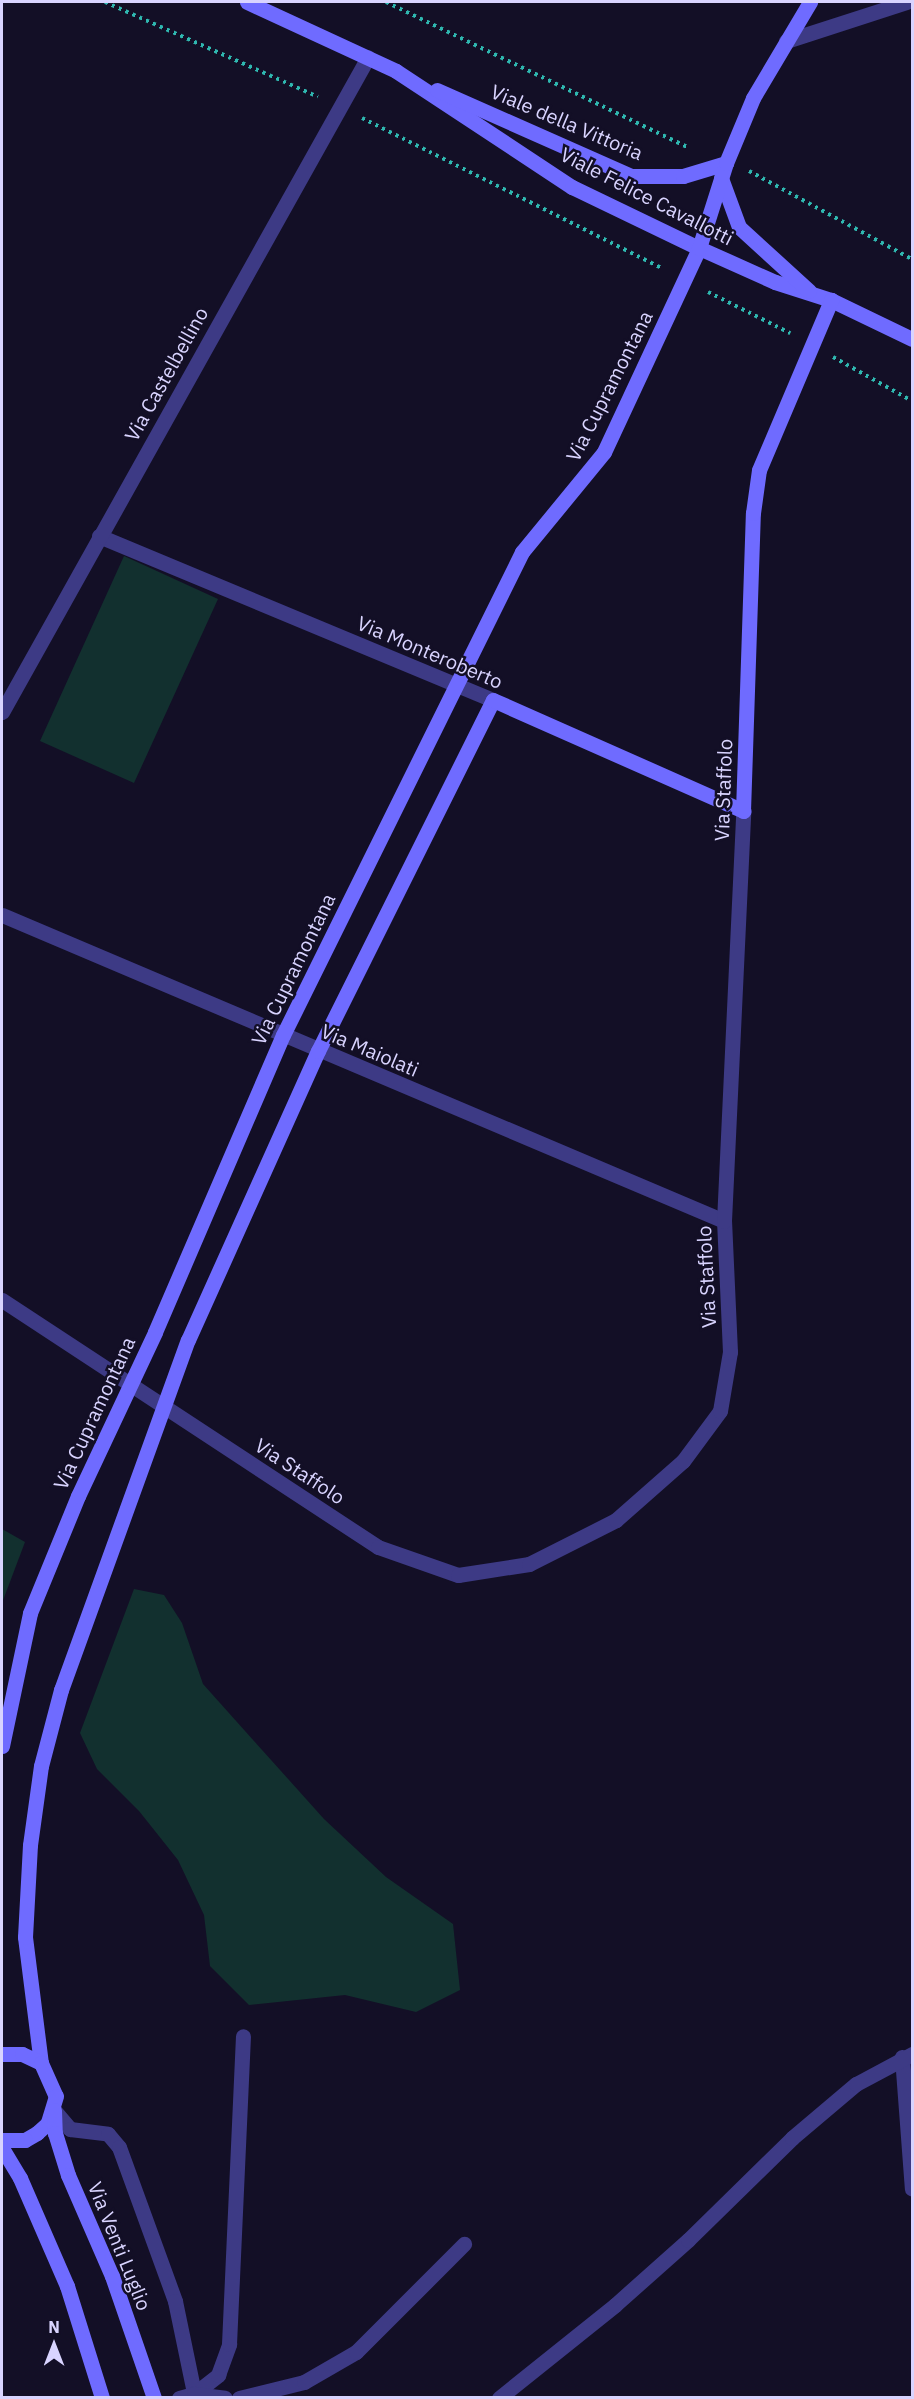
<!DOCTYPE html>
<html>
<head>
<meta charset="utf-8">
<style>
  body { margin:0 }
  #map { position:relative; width:914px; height:2399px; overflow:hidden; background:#130f26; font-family:"IBM Plex Sans",sans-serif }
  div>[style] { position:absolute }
  .green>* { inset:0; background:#12302f }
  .path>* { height:4px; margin-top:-2px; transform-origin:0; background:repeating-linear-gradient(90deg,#2fb8b0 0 3px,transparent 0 7.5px) }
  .minor>* { height:15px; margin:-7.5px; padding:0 7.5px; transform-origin:7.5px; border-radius:7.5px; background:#3d3a85 }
  .secondary>* { height:15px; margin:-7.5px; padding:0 7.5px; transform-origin:7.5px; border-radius:7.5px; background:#6f6bff }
  .secondary-bridge>* { height:15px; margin:-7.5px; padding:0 7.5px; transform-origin:7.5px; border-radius:7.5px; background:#6f6bff }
  span { translate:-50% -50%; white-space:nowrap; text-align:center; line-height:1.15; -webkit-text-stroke:5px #130f26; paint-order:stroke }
  .street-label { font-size:20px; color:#d9d4ff }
  .frame { position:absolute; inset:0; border:3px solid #d9d4ff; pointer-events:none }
  .north { position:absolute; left:24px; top:2315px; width:60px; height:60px; -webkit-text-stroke:4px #130f26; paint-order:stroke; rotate:0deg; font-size:16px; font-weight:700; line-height:24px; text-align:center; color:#d9d4ff }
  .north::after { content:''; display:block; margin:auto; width:21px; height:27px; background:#d9d4ff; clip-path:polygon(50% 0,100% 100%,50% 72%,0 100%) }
</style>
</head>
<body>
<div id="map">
  <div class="green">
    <div style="clip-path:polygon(124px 556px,218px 599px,134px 783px,40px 741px)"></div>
    <div style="clip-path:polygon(2px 1529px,25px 1542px,2px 1603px)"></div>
    <div style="clip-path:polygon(134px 1589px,164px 1595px,182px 1623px,203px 1684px,324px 1819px,386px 1877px,453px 1924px,460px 1990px,416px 2012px,345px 1995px,249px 2005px,210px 1966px,204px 1915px,178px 1860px,139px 1811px,97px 1769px,80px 1733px)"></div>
  </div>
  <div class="path">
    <div style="left:105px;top:2px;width:233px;rotate:24deg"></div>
    <div style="left:386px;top:2px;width:334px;rotate:25.7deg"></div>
    <div style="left:362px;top:118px;width:335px;rotate:26.6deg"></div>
    <div style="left:749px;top:171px;width:185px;rotate:28.4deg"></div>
    <div style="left:708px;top:292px;width:92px;rotate:26.6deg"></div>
    <div style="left:833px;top:357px;width:90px;rotate:29.1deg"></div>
  </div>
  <div class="minor">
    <div style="left:786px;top:41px;width:127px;rotate:-17.9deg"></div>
    <div style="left:99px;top:536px;width:427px;rotate:22.6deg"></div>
    <div style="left:2px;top:712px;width:750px;rotate:-60.8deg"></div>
    <div style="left:2px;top:915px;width:784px;rotate:22.97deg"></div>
    <div style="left:2px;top:1300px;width:450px;rotate:33.3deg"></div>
    <div style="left:378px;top:1547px;width:85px;rotate:19.3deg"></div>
    <div style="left:458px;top:1575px;width:72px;rotate:-8.8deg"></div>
    <div style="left:529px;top:1564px;width:97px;rotate:-26.8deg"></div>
    <div style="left:616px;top:1520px;width:89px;rotate:-41.4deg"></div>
    <div style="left:683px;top:1461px;width:62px;rotate:-53.5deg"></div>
    <div style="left:720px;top:1411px;width:60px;rotate:-80.4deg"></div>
    <div style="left:730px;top:1352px;width:131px;rotate:-92.6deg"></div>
    <div style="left:724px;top:1221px;width:410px;rotate:-87.3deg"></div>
    <div style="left:902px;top:2057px;width:132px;rotate:85.7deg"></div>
    <div style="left:54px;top:2110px;width:25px;rotate:50deg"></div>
    <div style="left:70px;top:2129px;width:38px;rotate:7deg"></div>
    <div style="left:108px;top:2134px;width:17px;rotate:50deg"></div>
    <div style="left:119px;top:2147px;width:164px;rotate:70deg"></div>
    <div style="left:175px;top:2301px;width:99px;rotate:78.3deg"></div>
    <div style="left:194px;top:2394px;width:31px;rotate:-38deg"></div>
    <div style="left:218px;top:2375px;width:33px;rotate:-70deg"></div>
    <div style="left:229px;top:2344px;width:308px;rotate:-87.4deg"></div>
    <div style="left:179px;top:2398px;width:16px;rotate:-15deg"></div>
    <div style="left:194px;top:2394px;width:31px;rotate:7deg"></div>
    <div style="left:239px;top:2398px;width:67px;rotate:-13.8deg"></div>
    <div style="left:304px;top:2382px;width:60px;rotate:-30deg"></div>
    <div style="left:356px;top:2352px;width:153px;rotate:-45deg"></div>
    <div style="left:499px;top:2398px;width:149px;rotate:-38.7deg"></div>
    <div style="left:615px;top:2305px;width:98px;rotate:-41.7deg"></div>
    <div style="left:688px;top:2240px;width:146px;rotate:-44.4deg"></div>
    <div style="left:792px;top:2138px;width:84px;rotate:-40.2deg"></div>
    <div style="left:856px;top:2084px;width:64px;rotate:-28.2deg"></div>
  </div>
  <div class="secondary">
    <div style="left:247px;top:2px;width:164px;rotate:24.8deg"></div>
    <div style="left:396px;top:71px;width:211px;rotate:33.4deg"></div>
    <div style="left:572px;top:187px;width:141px;rotate:25.7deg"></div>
    <div style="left:699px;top:248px;width:83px;rotate:24.1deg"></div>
    <div style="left:775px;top:282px;width:59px;rotate:17.8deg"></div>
    <div style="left:831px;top:300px;width:90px;rotate:25.7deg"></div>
    <div style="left:437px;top:90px;width:212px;rotate:23.9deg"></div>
    <div style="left:631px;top:176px;width:52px"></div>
    <div style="left:683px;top:176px;width:45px;rotate:-16.8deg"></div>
    <div style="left:721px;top:178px;width:52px;rotate:69.8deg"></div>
    <div style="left:739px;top:227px;width:95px;rotate:42.4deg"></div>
    <div style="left:155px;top:1332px;width:323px;rotate:-66.7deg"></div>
    <div style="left:283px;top:1035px;width:539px;rotate:-63.67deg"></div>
    <div style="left:522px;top:552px;width:129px;rotate:-50.6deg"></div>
    <div style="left:604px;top:452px;width:225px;rotate:-65deg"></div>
    <div style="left:699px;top:248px;width:89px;rotate:-72.4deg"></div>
    <div style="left:726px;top:163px;width:70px;rotate:-67.4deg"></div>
    <div style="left:753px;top:98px;width:112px;rotate:-59.3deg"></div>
    <div style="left:188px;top:1340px;width:317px;rotate:-65.8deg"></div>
    <div style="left:318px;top:1051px;width:392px;rotate:-63.5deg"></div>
    <div style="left:493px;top:700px;width:274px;rotate:23.9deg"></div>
    <div style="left:743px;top:811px;width:298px;rotate:-88.1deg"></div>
    <div style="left:753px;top:513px;width:43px;rotate:-82.1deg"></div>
    <div style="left:759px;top:470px;width:185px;rotate:-67deg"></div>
    <div style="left:25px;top:1937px;width:127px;rotate:82.8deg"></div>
    <div style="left:2px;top:2054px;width:20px"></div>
    <div style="left:22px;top:2054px;width:21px;rotate:25deg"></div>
    <div style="left:41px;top:2063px;width:36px;rotate:66deg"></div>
    <div style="left:56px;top:2096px;width:28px;rotate:107deg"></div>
    <div style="left:48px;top:2123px;width:15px;rotate:138deg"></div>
    <div style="left:37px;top:2133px;width:14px;rotate:150deg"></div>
    <div style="left:25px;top:2140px;width:23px;rotate:180deg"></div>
    <div style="left:54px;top:2110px;width:23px;rotate:88deg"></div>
    <div style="left:55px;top:2133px;width:44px;rotate:72.8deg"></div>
    <div style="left:68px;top:2175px;width:110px;rotate:66.5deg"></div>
    <div style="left:112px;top:2276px;width:129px;rotate:71deg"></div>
    <div style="left:2px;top:2148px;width:35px;rotate:59deg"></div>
    <div style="left:20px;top:2178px;width:118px;rotate:66.5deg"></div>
    <div style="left:67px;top:2286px;width:117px;rotate:72.6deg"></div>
  </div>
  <div class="secondary-bridge">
    <div style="left:2px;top:1746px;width:136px;rotate:-78.1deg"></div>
    <div style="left:30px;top:1613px;width:126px;rotate:-67.7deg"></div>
    <div style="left:78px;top:1496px;width:181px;rotate:-64.8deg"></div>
    <div style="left:25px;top:1937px;width:92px;rotate:-86.9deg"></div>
    <div style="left:30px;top:1845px;width:80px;rotate:-82.1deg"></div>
    <div style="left:41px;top:1766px;width:79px;rotate:-75.3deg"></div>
    <div style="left:61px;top:1690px;width:372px;rotate:-70.1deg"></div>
  </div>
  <div class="street-label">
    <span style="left:567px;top:122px;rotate:23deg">Viale della Vittoria</span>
    <span style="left:647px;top:196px;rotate:27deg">Viale Felice Cavallotti</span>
    <span style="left:166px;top:374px;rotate:-61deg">Via Castelbellino</span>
    <span style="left:609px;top:386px;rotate:-63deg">Via Cupramontana</span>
    <span style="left:430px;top:652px;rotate:23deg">Via Monteroberto</span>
    <span style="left:723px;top:790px;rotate:-88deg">Via Staffolo</span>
    <span style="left:293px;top:969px;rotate:-64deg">Via Cupramontana</span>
    <span style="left:370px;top:1050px;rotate:23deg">Via Maiolati</span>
    <span style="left:706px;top:1277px;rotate:-93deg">Via Staffolo</span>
    <span style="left:94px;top:1413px;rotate:-65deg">Via Cupramontana</span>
    <span style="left:300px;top:1471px;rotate:33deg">Via Staffolo</span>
    <span style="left:120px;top:2246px;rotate:68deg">Via Venti Luglio</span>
  </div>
  <div class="frame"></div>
  <div class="north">N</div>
</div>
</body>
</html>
